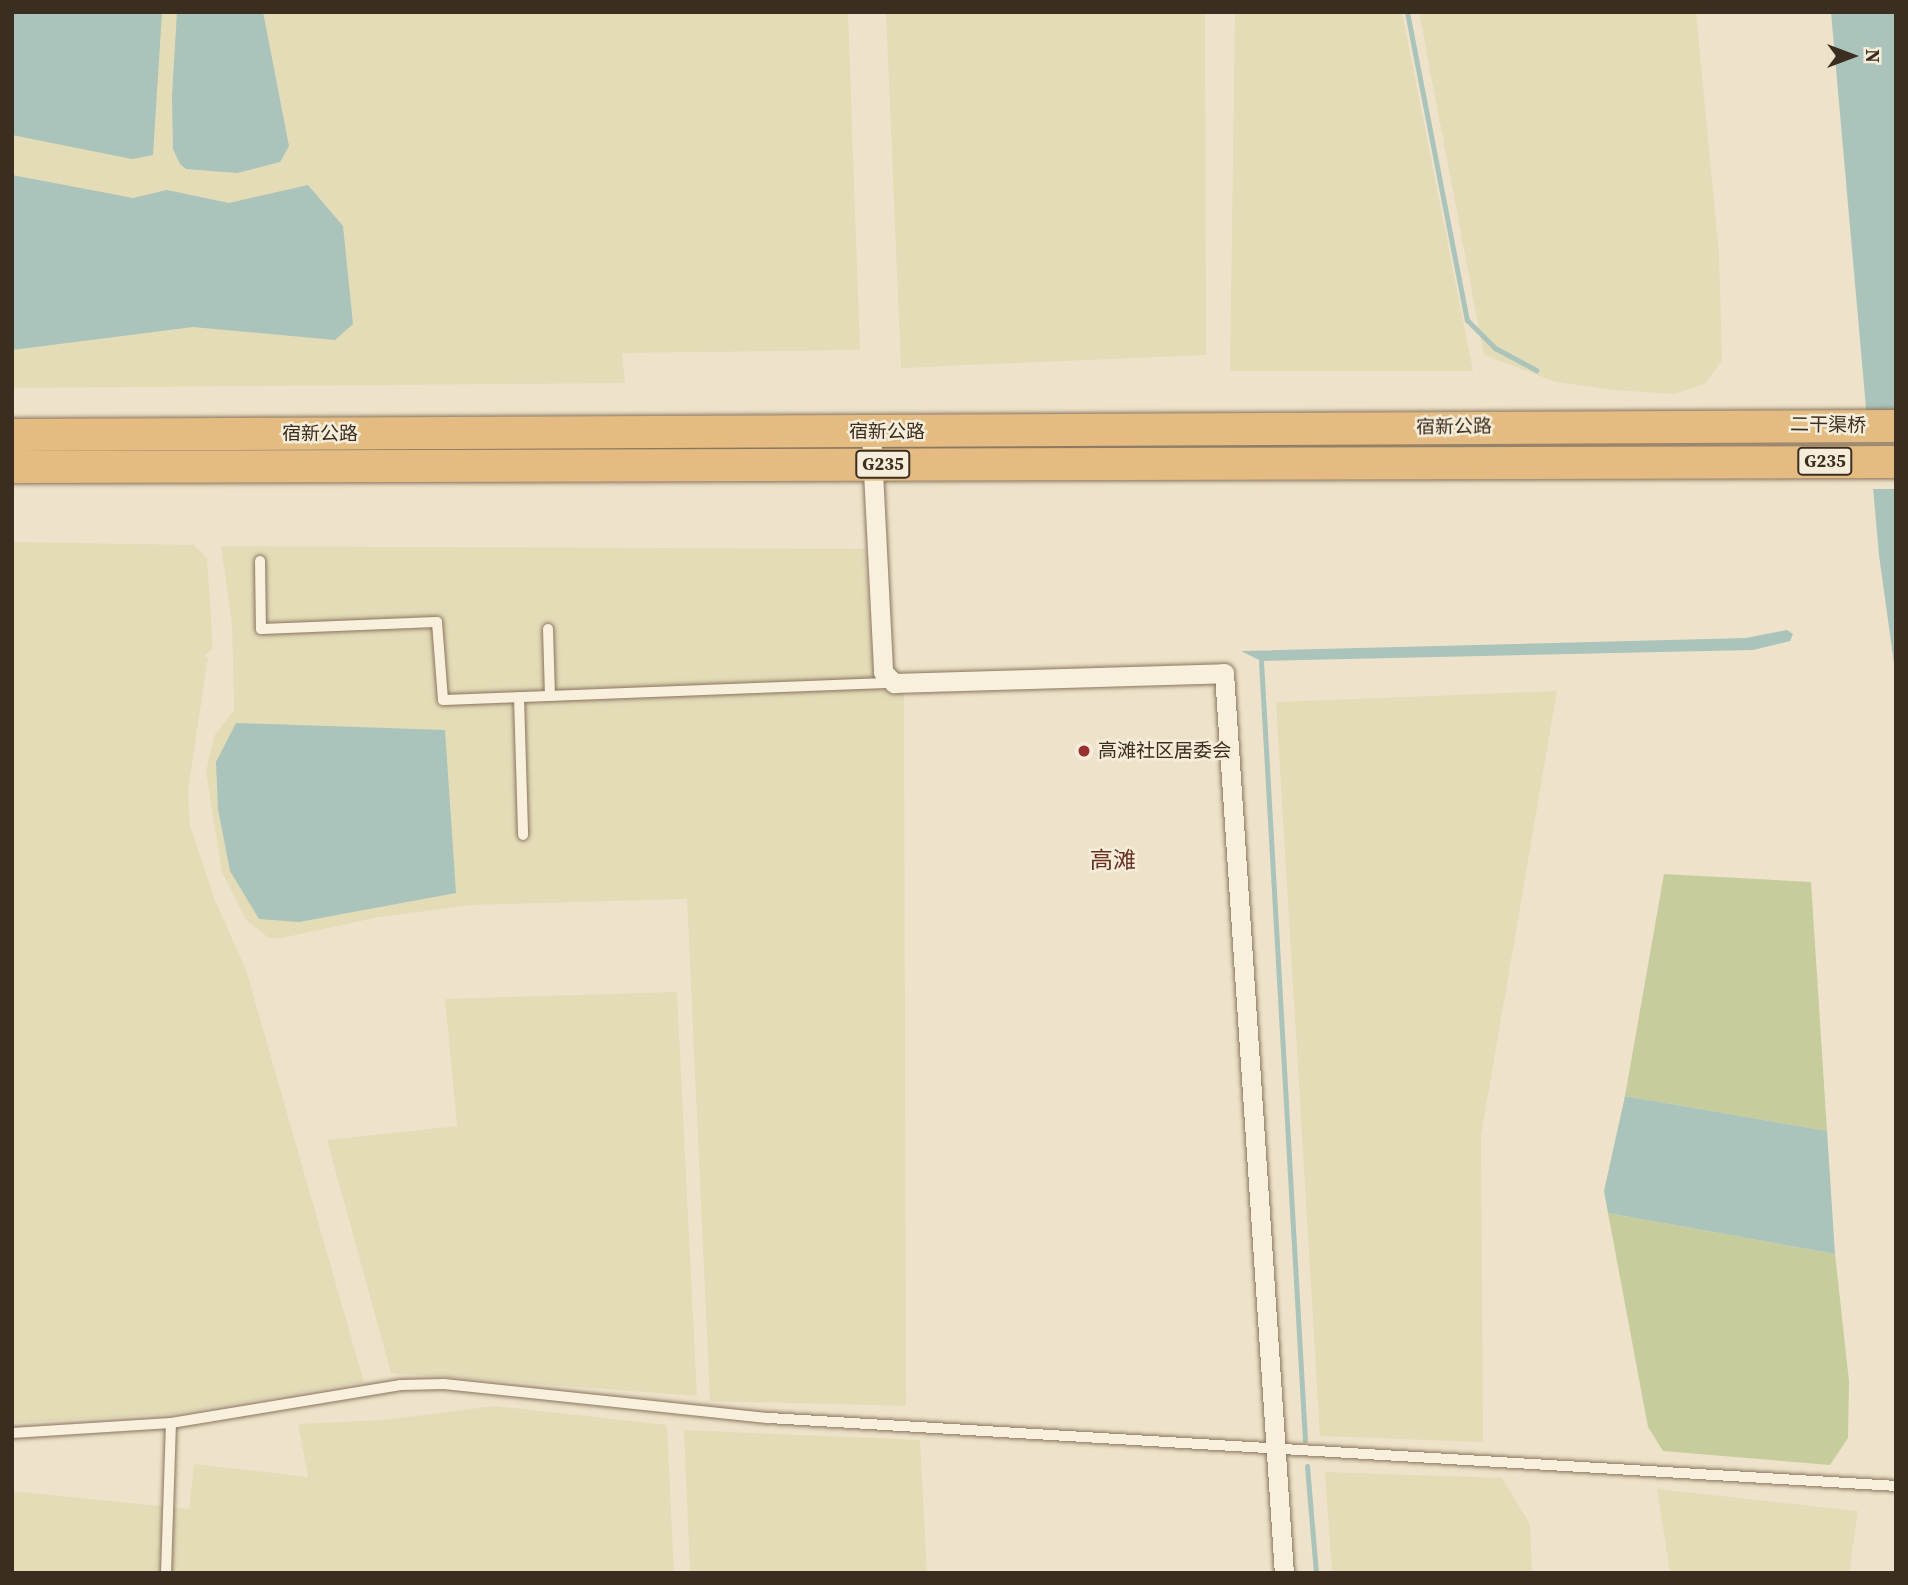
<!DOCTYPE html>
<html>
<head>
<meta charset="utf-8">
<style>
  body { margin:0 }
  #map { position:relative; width:1908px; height:1585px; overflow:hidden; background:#eee3ca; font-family:"Source Serif 4","Noto Sans SC",serif }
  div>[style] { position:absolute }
  .farmland>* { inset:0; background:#e3dcb7 }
  .green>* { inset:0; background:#c7cc9d }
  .water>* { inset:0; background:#aac3bb }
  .pier>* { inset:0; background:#eee3ca }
  .stream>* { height:5px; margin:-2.5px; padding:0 2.5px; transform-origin:2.5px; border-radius:2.5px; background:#aac3bb }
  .roads { filter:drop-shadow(0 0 2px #8a755e) drop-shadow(0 0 2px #8a755e) }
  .service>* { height:10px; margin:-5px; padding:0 5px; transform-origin:5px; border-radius:5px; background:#f8f0dd }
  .minor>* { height:19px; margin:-9.5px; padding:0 9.5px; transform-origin:9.5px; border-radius:9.5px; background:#f8f0dd }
  .trunk>* { height:32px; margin:-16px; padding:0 16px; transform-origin:16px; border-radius:16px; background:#e4bc82 }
  .dots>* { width:19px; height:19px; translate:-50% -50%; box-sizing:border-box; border:4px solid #f5edd9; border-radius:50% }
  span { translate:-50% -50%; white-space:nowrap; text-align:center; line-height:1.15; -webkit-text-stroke:5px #f5edd9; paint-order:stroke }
  .shield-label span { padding:2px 5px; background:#f5edd9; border:2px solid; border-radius:5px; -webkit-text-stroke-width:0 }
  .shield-label { font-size:18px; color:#3b2e21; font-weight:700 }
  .street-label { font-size:19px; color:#3b2e21 }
  .poi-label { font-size:19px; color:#3b2e21 }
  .left { translate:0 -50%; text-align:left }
  .quarter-label { font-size:23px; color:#673022 }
  .frame { position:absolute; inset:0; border:14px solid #3b2e21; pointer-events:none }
  .north { position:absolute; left:1817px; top:21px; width:70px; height:70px; -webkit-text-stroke:5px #f5edd9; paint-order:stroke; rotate:90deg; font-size:19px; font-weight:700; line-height:28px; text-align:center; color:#3b2e21 }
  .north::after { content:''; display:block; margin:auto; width:24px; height:32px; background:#3b2e21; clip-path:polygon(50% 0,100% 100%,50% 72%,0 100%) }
</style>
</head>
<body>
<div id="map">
  <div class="farmland">
    <div style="clip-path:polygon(12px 12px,848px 12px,860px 350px,622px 353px,625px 383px,12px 388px)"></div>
    <div style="clip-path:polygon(886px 12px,1205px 12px,1206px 355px,901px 368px)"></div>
    <div style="clip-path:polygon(1235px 12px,1402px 12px,1473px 371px,1230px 371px)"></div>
    <div style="clip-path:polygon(1419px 12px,1696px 12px,1719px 253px,1722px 360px,1705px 384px,1675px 394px,1613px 390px,1556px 382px,1484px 355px)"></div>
    <div style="clip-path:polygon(12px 542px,194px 545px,207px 558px,213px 648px,204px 656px,208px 658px,188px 790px,190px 825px,215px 900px,246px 970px,364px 1382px,171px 1414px,12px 1423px)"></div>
    <div style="clip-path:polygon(221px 546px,865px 549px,875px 690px,904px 692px,906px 1406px,710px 1401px,687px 899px,471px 905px,379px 917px,282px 938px,269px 938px,246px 920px,222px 872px,206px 772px,214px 736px,234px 710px,232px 624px)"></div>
    <div style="clip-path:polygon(1557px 691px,1481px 1136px,1483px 1442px,1320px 1436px,1276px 702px)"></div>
    <div style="clip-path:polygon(677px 992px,697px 1396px,391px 1373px,327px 1140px,457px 1126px,445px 999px)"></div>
    <div style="clip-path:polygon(495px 1406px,667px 1425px,674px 1573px,12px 1573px,12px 1491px,189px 1509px,194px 1464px,308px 1477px,298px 1424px,384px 1420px)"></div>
    <div style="clip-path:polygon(684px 1430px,920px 1440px,927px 1573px,690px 1573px)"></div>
    <div style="clip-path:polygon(1325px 1472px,1502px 1478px,1530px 1524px,1532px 1573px,1332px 1573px)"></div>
    <div style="clip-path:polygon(1657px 1489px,1858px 1511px,1849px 1573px,1670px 1573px)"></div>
  </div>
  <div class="green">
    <div style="clip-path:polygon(1664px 874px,1811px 882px,1827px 1131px,1625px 1096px)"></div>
    <div style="clip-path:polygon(1608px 1213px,1835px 1254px,1849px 1381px,1848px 1438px,1830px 1465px,1663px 1451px,1648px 1427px)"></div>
  </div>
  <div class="water">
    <div style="clip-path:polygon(12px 12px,162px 12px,153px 155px,132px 159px,12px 135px)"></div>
    <div style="clip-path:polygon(177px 12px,263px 12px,289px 146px,280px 162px,237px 173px,186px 169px,180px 164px,173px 149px,172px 96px)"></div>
    <div style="clip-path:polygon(1831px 12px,1896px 12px,1896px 678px,1879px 555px)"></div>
    <div style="clip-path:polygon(12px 175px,133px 198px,167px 190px,229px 203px,308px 185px,343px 226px,353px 324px,335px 340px,193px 327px,12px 350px)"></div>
    <div style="clip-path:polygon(1787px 630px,1793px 634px,1790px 641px,1753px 650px,1261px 661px,1241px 651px,1746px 638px)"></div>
    <div style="clip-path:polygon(236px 723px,445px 730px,456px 893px,299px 922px,259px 919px,230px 871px,218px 809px,216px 762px)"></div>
    <div style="clip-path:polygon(1625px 1096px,1827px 1131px,1835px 1254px,1608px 1213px,1604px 1191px)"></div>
  </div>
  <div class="pier">
    <div style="clip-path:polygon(1863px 418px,1896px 418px,1896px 489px,1869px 489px)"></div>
  </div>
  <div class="stream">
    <div style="left:1407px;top:12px;width:314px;rotate:79deg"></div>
    <div style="left:1467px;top:320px;width:40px;rotate:45deg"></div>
    <div style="left:1495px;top:348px;width:47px;rotate:28.2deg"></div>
    <div style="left:1261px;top:661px;width:780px;rotate:86.77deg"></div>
    <div style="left:1307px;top:1466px;width:107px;rotate:85.2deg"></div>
  </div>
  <div class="roads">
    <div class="service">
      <div style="left:260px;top:561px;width:68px;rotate:89.2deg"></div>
      <div style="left:261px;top:629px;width:176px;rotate:-2.3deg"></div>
      <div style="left:437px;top:622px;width:78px;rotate:85.6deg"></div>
      <div style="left:443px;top:700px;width:451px;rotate:-2.2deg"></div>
      <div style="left:548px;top:629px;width:67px;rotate:88.3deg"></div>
      <div style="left:519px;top:697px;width:138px;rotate:88.3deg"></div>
      <div style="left:12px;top:1433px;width:159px;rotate:-3.6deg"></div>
      <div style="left:171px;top:1423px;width:233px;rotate:-9.4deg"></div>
      <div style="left:401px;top:1385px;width:43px;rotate:-1.3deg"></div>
      <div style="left:444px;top:1384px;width:327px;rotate:6deg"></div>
      <div style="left:769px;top:1418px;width:1129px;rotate:3.45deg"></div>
      <div style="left:166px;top:1573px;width:150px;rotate:-88.1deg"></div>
    </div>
    <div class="minor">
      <div style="left:871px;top:432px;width:240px;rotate:87.1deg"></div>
      <div style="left:883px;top:672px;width:16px;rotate:45deg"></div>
      <div style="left:894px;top:683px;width:330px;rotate:-1.7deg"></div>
      <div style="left:1224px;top:673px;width:902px;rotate:86.19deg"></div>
    </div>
    <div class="trunk">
      <div style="left:12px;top:435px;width:1884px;rotate:-0.27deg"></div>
      <div style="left:12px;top:467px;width:1884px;rotate:-0.15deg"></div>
    </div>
  </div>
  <div class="dots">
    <div style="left:1084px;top:751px;background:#983032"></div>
  </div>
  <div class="shield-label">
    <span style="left:1825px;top:461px">G235</span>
    <span style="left:883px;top:464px">G235</span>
  </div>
  <div class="street-label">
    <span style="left:1828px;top:425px;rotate:1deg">二干渠桥</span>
    <span style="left:1454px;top:427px;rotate:-1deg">宿新公路</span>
    <span style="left:887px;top:432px">宿新公路</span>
    <span style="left:320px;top:434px">宿新公路</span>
  </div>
  <div class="poi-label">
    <span class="left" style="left:1098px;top:751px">高滩社区居委会</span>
  </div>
  <div class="quarter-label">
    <span style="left:1113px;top:860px">高滩</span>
  </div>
  <div class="frame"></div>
  <div class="north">N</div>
</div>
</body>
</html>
